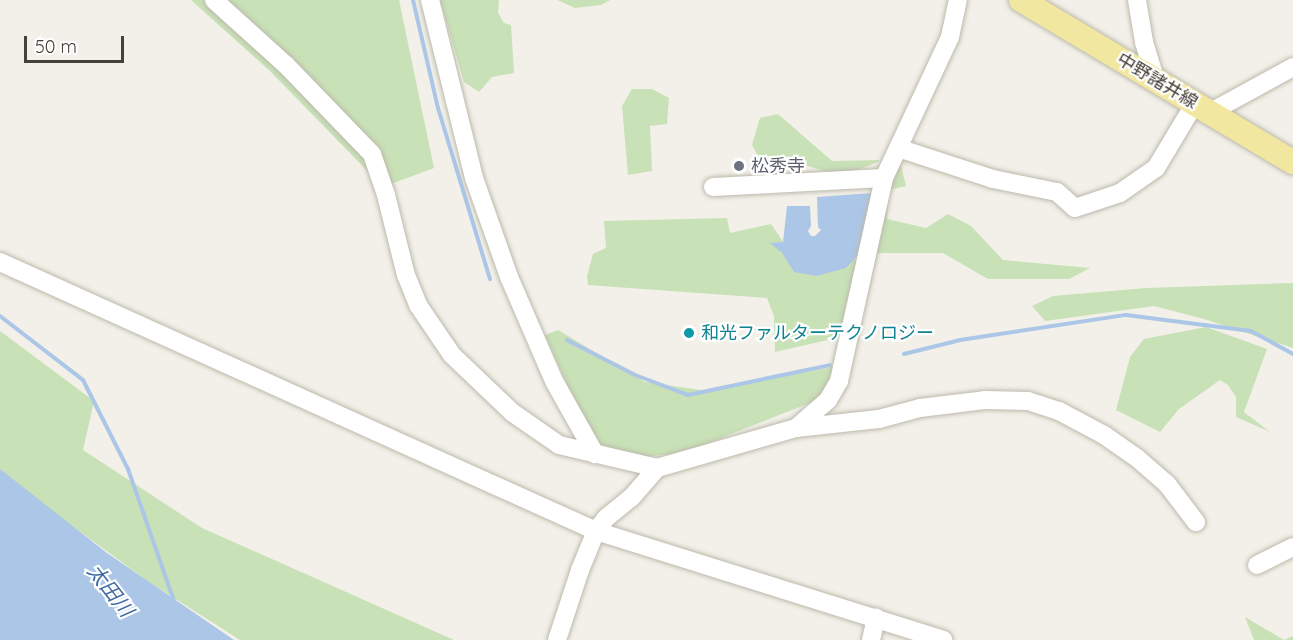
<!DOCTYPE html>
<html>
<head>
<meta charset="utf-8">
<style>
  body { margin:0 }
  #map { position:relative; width:1293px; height:640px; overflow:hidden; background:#f2f0e8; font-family:Quicksand,"Noto Sans JP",sans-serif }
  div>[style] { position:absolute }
  .green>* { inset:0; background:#c8e1b6 }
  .water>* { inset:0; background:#acc6e7 }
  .stream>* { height:4px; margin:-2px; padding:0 2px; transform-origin:2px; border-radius:2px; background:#acc6e7 }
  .roads { filter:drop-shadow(0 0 2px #bcb9ac) drop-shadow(0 0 2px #bcb9ac) }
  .minor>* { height:18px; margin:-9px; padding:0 9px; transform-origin:9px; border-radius:9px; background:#fff }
  .major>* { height:24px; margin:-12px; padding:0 12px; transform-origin:12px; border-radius:12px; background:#f2e7a1 }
  .dots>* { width:16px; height:16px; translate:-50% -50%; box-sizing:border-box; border:3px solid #fff; border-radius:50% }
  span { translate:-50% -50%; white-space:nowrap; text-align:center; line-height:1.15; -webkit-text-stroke:4.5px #fff; paint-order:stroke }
  .street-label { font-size:18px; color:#444138 }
  .worship-label { font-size:18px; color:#5b616d }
  .left { translate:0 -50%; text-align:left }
  .culture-label { font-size:18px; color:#0d838f }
  .water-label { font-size:20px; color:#3e6aa3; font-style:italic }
  .scale { position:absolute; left:24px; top:36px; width:100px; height:27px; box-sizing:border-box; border:3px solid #444138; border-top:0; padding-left:8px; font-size:18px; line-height:21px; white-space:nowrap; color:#444138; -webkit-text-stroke:4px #fff; paint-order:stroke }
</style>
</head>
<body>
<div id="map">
  <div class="green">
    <div style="clip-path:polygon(191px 0,399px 0,434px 168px,383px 187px,270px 71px)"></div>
    <div style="clip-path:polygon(440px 0,499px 0,498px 13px,504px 23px,511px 25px,514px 73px,492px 77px,479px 92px,464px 82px)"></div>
    <div style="clip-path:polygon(557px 0,610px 0,601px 5px,575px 8px)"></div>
    <div style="clip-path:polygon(632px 89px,652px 89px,669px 98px,667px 124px,650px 126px,652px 171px,628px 175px,622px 106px)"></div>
    <div style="clip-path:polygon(778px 114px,832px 161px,879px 160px,878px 162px,841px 176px,788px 160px,763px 165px,752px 145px,760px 118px)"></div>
    <div style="clip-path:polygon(900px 162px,906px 186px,889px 190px,887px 219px,926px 228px,948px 214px,971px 226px,1003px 260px,1090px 268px,1069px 279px,988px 279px,943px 253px,877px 253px,872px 241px,889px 183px)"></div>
    <div style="clip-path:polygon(727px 218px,730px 233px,771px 224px,796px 261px,840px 264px,857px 259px,859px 283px,845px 336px,775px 352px,774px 316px,767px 298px,588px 285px,587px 276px,593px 254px,606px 248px,604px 221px)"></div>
    <div style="clip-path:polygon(1293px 283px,1293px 348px,1204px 319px,1154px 306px,1045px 321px,1032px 306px,1053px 296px,1146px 288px)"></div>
    <div style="clip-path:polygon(1206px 327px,1267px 349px,1244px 412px,1270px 432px,1236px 417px,1236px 397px,1228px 385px,1220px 380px,1179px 409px,1160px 432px,1116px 410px,1130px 357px,1144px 339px)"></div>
    <div style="clip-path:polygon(558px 330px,645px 382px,708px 391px,837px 366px,825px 397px,683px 453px,642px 457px,600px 451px,592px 440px,545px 335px)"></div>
    <div style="clip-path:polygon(0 331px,94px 401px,83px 450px,202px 528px,454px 640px,240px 640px,149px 582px,0 473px)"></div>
    <div style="clip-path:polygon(1245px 617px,1284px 640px,1293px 636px,1293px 640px,1254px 640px)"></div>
  </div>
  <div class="water">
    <div style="clip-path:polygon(872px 193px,860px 253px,846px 268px,816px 276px,794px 272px,782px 253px,770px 243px,783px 242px,787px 206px,810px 206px,811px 226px,808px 231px,811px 236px,815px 236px,821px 230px,818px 227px,817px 197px)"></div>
    <div style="clip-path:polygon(0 469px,107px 553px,234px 640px,0 640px)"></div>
  </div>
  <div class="stream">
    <div style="left:413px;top:0;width:111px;rotate:77deg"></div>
    <div style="left:438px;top:108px;width:179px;rotate:73.1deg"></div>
    <div style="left:0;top:316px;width:105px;rotate:37.6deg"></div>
    <div style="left:83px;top:380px;width:100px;rotate:63.2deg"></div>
    <div style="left:128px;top:469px;width:140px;rotate:70.8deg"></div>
    <div style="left:567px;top:340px;width:76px;rotate:27.2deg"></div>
    <div style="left:635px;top:375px;width:57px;rotate:20.7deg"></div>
    <div style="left:688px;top:395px;width:145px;rotate:-11.9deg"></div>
    <div style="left:904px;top:354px;width:58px;rotate:-14deg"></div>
    <div style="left:960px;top:340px;width:168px;rotate:-8.6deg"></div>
    <div style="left:1126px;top:315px;width:126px;rotate:7.3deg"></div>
    <div style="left:1251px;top:331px;width:48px;rotate:28.7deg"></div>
  </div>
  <div class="roads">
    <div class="minor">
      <div style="left:214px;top:0;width:97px;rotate:42.1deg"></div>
      <div style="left:286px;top:65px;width:124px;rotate:46deg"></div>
      <div style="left:372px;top:154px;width:43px;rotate:71.1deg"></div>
      <div style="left:386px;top:195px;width:82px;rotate:76deg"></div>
      <div style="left:406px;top:275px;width:32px;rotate:68deg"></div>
      <div style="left:418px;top:305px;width:60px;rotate:55.8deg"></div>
      <div style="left:452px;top:355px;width:84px;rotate:43.6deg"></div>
      <div style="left:513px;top:413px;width:56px;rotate:34.8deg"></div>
      <div style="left:559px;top:445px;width:101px;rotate:13.2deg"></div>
      <div style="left:657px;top:468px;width:145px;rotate:-16.1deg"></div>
      <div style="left:796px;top:428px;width:83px;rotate:-6.2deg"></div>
      <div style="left:879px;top:419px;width:42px;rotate:-15deg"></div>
      <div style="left:920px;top:408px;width:65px;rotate:-7deg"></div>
      <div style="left:985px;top:400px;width:43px;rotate:1.3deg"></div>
      <div style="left:1028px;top:401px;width:33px;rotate:18deg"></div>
      <div style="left:1059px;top:411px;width:51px;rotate:28.1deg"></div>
      <div style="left:1104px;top:435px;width:40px;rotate:34.9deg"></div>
      <div style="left:1137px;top:458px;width:40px;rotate:41deg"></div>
      <div style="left:1167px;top:484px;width:48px;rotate:52.7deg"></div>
      <div style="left:430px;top:0;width:183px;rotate:76.1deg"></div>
      <div style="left:474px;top:178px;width:105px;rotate:70.5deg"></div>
      <div style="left:509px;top:277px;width:113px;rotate:66.6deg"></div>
      <div style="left:554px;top:381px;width:84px;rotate:60.7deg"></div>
      <div style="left:1137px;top:0;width:43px;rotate:80.5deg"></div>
      <div style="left:1144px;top:42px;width:38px;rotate:73deg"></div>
      <div style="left:1209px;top:113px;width:96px;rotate:-28.7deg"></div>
      <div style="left:898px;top:148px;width:100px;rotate:18.1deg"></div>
      <div style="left:993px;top:179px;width:65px;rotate:11.5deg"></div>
      <div style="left:1057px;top:192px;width:24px;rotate:42deg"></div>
      <div style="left:1075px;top:208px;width:47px;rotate:-18.4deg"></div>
      <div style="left:1120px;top:193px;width:44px;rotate:-34.8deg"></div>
      <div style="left:1156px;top:168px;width:76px;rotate:-59deg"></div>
      <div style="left:713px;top:187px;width:171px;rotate:-3deg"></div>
      <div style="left:0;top:262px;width:654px;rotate:24.29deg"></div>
      <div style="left:596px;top:531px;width:364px;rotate:17.4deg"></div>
      <div style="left:796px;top:428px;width:43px;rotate:-41.2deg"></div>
      <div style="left:828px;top:400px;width:22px;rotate:-60deg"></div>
      <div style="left:839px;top:381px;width:208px;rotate:-77.5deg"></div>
      <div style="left:884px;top:178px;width:156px;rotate:-64.9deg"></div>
      <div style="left:950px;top:37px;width:38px;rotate:-78deg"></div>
      <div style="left:1257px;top:565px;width:40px;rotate:-26.6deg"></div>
      <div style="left:557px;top:640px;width:74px;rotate:-71.8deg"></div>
      <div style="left:580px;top:570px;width:42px;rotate:-67.7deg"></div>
      <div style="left:596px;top:531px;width:16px;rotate:-52deg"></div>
      <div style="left:606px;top:518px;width:32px;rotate:-39deg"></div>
      <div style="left:631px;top:498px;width:40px;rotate:-49deg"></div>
      <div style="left:871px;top:640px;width:23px;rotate:-77deg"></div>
    </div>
    <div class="major">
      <div style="left:1021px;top:0;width:317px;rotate:30.8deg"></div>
    </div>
  </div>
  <div class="dots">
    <div style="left:739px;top:166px;background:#6b7280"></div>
    <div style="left:689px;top:333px;background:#0f9aa8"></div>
  </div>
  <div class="street-label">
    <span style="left:1157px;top:81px;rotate:31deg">中野諸井線</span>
  </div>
  <div class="worship-label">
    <span class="left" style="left:751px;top:166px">松秀寺</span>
  </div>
  <div class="culture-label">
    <span class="left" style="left:701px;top:333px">和光ファルターテクノロジー</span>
  </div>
  <div class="water-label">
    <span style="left:111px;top:590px;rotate:52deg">太田川</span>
  </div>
  <div class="scale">50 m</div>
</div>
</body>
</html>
